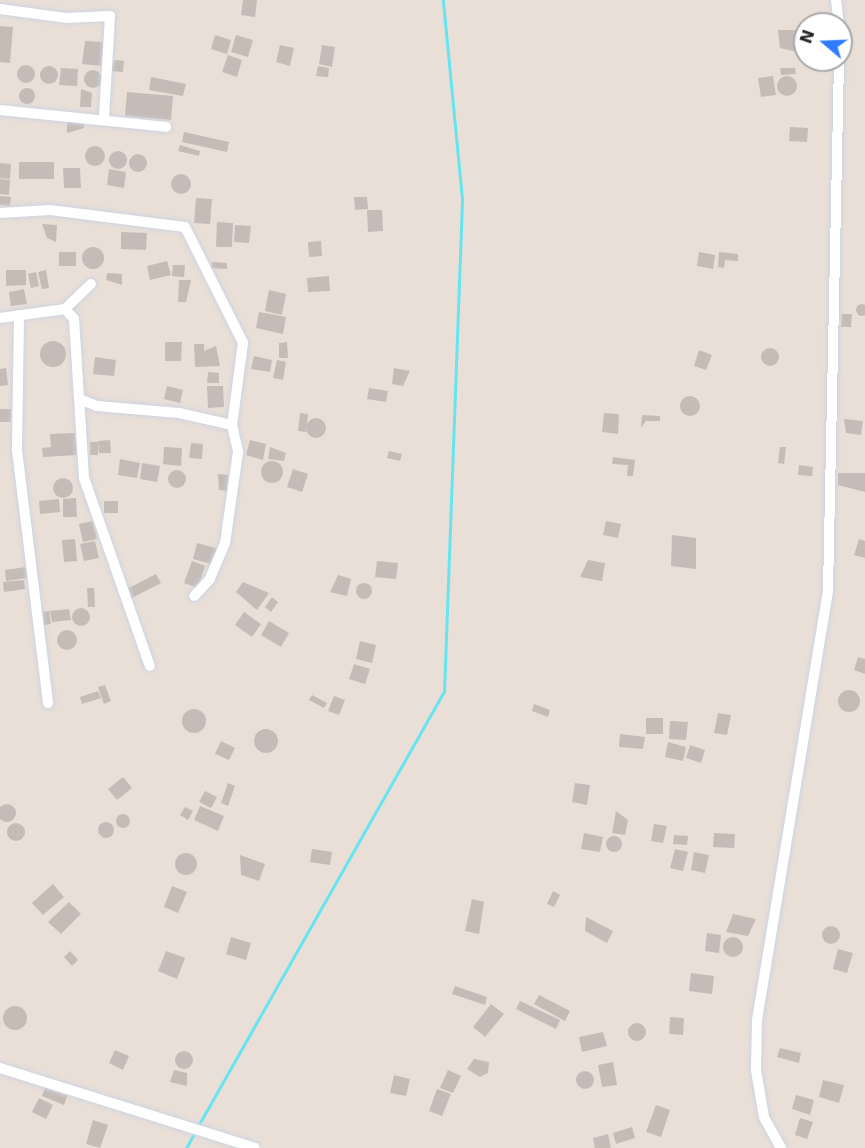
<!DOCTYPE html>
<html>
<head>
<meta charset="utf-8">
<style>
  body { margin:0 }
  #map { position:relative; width:865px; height:1148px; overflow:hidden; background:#eadfd7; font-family:"DejaVu Sans",sans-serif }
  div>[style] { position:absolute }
  .stream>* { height:3px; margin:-1.5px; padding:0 1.5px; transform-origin:1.5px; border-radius:1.5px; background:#66e5f1 }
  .building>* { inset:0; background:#c5bcb7 }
  .round { border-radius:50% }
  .roads { filter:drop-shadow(0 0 2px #cdd4e1) drop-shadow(0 0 2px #cdd4e1) }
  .street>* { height:10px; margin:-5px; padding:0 5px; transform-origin:5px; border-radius:5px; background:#fff }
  span { translate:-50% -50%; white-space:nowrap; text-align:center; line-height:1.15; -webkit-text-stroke:6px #fff; paint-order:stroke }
  .north { position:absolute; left:793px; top:12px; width:60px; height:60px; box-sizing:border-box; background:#fff; border:2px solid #a9a9a9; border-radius:50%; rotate:289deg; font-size:16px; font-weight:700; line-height:24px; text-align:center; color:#272727 }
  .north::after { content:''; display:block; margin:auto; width:21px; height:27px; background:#307bfe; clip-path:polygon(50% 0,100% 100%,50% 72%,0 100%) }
</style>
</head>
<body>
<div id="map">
  <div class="stream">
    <div style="left:198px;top:1126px;width:499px;rotate:-60.5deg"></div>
    <div style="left:444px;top:692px;width:493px;rotate:-87.9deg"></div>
    <div style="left:462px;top:199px;width:200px;rotate:-95.5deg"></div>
    <div style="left:186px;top:1148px;width:18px;rotate:-61deg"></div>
  </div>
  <div class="building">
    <div style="clip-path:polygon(243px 0,257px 0,255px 17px,241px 15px)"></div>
    <div style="clip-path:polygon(0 26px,13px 27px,10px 63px,0 62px)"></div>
    <div style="clip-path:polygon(778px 30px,797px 30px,797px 52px,780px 48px)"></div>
    <div style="clip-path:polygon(215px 35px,231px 40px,227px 54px,211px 49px)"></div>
    <div style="clip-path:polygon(236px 35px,253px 40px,248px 57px,231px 52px)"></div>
    <div style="clip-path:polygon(85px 41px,103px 42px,101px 66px,82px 64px)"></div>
    <div style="clip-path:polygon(280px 45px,294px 48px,290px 66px,276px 62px)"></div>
    <div style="clip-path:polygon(322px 45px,335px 47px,332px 67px,319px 64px)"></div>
    <div style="clip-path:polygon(228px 55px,242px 60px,237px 77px,222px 72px)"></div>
    <div style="clip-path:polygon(115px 60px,124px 61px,123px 72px,110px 71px)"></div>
    <div class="round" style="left:17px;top:65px;width:18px;height:18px"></div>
    <div class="round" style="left:40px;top:66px;width:18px;height:18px"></div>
    <div style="clip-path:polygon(318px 66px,329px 68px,328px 77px,316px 76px)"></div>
    <div style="clip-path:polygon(61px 68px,78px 69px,77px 86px,59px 85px)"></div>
    <div style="clip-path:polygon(780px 68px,795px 68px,796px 74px,781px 75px)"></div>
    <div class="round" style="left:84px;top:70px;width:18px;height:18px"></div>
    <div style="clip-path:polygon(773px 76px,776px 95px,761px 97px,758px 78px)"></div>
    <div class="round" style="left:777px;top:76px;width:20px;height:20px"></div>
    <div style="clip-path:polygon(151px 77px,186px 84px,183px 96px,149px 90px)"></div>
    <div class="round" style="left:19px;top:88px;width:16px;height:16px"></div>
    <div style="clip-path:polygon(81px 89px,92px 93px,91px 107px,80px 107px)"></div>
    <div style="clip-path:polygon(127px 92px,173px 96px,171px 120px,125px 116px)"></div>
    <div style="clip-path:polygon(67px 118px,84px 119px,84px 128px,67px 133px)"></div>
    <div style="clip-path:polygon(790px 127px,808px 128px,807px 142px,789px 141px)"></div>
    <div style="clip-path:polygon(184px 132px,229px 142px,227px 152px,182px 142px)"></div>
    <div style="clip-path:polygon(180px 145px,200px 151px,199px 156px,178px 151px)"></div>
    <div class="round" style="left:85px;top:146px;width:20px;height:20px"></div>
    <div class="round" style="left:109px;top:151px;width:18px;height:18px"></div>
    <div class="round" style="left:129px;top:154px;width:18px;height:18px"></div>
    <div style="clip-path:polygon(19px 162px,54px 162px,54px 179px,19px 179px)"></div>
    <div style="clip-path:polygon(0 163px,11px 164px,10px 179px,0 178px)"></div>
    <div style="clip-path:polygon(63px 168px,80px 168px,81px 188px,64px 188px)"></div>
    <div style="clip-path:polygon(109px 169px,126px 172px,124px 188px,107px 185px)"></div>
    <div class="round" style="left:171px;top:174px;width:20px;height:20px"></div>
    <div style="clip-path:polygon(0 179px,10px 180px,9px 195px,0 194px)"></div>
    <div style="clip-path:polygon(0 196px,11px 197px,10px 206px,0 205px)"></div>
    <div style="clip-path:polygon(354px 197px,367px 197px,368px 209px,355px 210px)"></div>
    <div style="clip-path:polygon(196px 198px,212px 199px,210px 224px,194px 223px)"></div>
    <div style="clip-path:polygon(367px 210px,382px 210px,383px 231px,368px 232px)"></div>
    <div style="clip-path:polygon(217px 222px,233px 223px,232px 247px,216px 247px)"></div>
    <div style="clip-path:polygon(42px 224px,57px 225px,56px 242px,47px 238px)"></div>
    <div style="clip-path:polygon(235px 225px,251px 226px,249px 243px,234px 242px)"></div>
    <div style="clip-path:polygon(121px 232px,147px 233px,146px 250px,121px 249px)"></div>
    <div style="clip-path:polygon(321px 241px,322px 256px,309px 257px,308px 242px)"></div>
    <div class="round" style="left:82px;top:247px;width:22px;height:22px"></div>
    <div style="clip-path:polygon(59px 252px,76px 252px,76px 266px,59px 266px)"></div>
    <div style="clip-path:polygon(699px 252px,715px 255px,713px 269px,697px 266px)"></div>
    <div style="clip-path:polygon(719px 252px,738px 254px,738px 261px,725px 260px,724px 268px,718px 267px)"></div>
    <div style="clip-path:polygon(167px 261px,171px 275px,150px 280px,147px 266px)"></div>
    <div style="clip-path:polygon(212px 262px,227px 263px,227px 269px,211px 268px)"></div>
    <div style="clip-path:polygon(173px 265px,185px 265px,184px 277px,172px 276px)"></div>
    <div style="clip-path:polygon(6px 270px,26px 270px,26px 285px,6px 286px)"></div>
    <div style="clip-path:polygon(46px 270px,49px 288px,42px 289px,38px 272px)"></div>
    <div style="clip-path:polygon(36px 272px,39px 286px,31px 288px,28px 274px)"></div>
    <div style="clip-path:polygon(107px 273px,122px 274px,122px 285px,106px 280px)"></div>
    <div style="clip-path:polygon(329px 276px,330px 291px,308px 292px,307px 278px)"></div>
    <div style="clip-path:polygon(179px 280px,191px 280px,186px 302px,178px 302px)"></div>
    <div style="clip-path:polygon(24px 289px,27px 304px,11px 306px,9px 292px)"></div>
    <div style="clip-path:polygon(269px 290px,286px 294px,282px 315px,265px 311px)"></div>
    <div class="round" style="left:856px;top:304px;width:12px;height:12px"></div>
    <div style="clip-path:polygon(259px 312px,286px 317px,283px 334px,256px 328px)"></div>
    <div style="clip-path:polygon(842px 314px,852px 314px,851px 327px,841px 327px)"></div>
    <div class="round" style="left:40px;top:341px;width:26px;height:26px"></div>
    <div style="clip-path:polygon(165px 342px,182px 342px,181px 361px,165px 361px)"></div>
    <div style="clip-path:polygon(287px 342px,288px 358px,279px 358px,279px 343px)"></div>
    <div style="clip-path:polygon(194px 344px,204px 344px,204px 351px,216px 346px,220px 366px,195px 367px)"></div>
    <div class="round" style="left:761px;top:348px;width:18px;height:18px"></div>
    <div style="clip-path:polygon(699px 350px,712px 355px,706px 370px,694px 366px)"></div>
    <div style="clip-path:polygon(254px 356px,272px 360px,270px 372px,251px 369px)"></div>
    <div style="clip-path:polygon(95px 357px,116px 360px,114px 376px,93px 374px)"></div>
    <div style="clip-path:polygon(277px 360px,286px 362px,283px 380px,273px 378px)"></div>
    <div style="clip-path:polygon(6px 368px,8px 385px,0 386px,0 369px)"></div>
    <div style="clip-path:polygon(394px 368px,410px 371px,403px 386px,392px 384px)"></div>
    <div style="clip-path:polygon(208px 372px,219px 373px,219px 383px,207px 383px)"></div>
    <div style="clip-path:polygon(167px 386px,183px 390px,180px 403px,164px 399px)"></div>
    <div style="clip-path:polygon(207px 386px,223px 386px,224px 407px,208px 408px)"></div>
    <div style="clip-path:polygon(369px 388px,388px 391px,386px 402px,367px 399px)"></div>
    <div class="round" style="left:680px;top:396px;width:20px;height:20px"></div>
    <div style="clip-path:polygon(0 409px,11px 409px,11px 422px,0 422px)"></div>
    <div style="clip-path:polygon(300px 413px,308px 414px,306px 432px,298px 431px)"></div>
    <div style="clip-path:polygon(604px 413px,619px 414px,618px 434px,602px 432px)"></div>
    <div style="clip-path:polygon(642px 415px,660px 416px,660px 421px,646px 421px,641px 428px)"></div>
    <div class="round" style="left:306px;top:418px;width:20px;height:20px"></div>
    <div style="clip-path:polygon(844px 419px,863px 421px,861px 435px,846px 433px)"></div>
    <div style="clip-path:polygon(75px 433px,77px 455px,43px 457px,42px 448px,51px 447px,50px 434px)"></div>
    <div style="clip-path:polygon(110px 440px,111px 453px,99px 453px,98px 441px)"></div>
    <div style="clip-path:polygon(250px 440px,266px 444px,263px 460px,246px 455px)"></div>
    <div style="clip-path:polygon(90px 442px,98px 442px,98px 455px,90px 455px)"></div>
    <div style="clip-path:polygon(191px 443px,203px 444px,202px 459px,189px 458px)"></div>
    <div style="clip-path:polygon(164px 447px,182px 448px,181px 466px,163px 464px)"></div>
    <div style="clip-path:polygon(270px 447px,286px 453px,284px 461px,268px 459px)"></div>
    <div style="clip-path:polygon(780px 447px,786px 447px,784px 464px,778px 463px)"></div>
    <div style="clip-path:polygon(389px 451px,402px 454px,400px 461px,387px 458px)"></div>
    <div style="clip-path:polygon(613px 457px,635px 460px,633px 476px,627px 476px,628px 465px,612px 464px)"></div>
    <div style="clip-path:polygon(120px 459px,140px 463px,137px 478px,118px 475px)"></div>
    <div class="round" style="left:261px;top:461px;width:22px;height:22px"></div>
    <div style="clip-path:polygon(142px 463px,160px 466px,157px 482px,140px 479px)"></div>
    <div style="clip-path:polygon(799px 465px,813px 467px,812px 476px,798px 475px)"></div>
    <div style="clip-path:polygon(293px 469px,308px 474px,302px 492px,287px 487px)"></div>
    <div class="round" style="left:168px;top:470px;width:18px;height:18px"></div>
    <div style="clip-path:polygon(838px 473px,865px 473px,865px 492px,838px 485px)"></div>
    <div style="clip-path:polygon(218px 474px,228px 475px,227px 491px,219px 490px)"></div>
    <div class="round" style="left:53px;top:478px;width:20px;height:20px"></div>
    <div style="clip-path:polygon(76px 498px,77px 517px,63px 517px,63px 499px)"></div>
    <div style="clip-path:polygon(59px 499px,60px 512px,40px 514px,39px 501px)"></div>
    <div style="clip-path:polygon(104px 501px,118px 501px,118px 513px,104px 513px)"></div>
    <div style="clip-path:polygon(93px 521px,97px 539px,83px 542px,79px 524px)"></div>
    <div style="clip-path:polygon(606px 521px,621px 524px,618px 538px,603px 535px)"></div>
    <div style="clip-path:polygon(672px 535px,696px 538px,696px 569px,671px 566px)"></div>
    <div style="clip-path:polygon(75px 539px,77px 561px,64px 562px,62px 540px)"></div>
    <div style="clip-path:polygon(859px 539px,865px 541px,865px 558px,854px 555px)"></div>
    <div style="clip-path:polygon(95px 541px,99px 558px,84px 561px,80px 544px)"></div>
    <div style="clip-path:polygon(197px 543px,219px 549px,215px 565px,193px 559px)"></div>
    <div style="clip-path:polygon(588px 560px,605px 563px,602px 581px,580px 577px)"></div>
    <div style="clip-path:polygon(192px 561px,205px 566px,198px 588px,184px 583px)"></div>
    <div style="clip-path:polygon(377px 561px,398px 563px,396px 579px,375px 577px)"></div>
    <div style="clip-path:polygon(26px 567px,27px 578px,6px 581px,5px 570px)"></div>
    <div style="clip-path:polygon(156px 574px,161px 583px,130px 599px,125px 590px)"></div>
    <div style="clip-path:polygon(338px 575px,351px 579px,347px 596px,330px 592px)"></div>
    <div style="clip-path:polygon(24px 580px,25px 589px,4px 592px,3px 582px)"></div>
    <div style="clip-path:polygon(243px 582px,269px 593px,257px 610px,236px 592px)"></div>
    <div class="round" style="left:356px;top:583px;width:16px;height:16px"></div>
    <div style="clip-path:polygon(87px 588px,94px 588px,95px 607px,88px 607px)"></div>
    <div style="clip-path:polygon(272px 597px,278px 602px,271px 612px,265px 607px)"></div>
    <div class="round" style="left:72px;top:608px;width:18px;height:18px"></div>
    <div style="clip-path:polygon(69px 609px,71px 620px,52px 622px,50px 611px)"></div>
    <div style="clip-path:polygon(49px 611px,51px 624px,44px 625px,42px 612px)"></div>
    <div style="clip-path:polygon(244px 612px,261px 624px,252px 637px,235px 625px)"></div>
    <div style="clip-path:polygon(269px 621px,289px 633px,281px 647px,261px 635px)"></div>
    <div class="round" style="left:57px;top:630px;width:20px;height:20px"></div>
    <div style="clip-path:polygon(360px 641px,376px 645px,372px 663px,356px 659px)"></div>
    <div style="clip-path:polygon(858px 657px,865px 659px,865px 674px,854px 670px)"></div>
    <div style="clip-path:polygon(354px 664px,370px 669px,365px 684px,349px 679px)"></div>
    <div style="clip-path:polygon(105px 685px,111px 701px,104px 704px,98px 687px)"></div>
    <div class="round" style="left:838px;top:690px;width:22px;height:22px"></div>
    <div style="clip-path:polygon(98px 691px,101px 698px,82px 704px,80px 697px)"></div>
    <div style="clip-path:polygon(312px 695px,327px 703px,324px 708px,309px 700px)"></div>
    <div style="clip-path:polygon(334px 696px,345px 700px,339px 715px,328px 711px)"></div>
    <div style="clip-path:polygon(534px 704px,550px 710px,548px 717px,532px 711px)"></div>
    <div class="round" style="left:182px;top:709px;width:24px;height:24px"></div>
    <div style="clip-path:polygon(718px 713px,731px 715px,727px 735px,714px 733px)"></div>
    <div style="clip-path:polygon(646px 718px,663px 718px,663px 734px,646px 734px)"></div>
    <div style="clip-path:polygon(670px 721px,688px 722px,686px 740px,669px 739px)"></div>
    <div class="round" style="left:254px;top:729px;width:24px;height:24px"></div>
    <div style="clip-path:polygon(620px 734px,645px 737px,643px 749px,619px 747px)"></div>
    <div style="clip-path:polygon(221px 741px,235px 748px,229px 760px,215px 754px)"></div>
    <div style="clip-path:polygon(668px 742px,686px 747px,683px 761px,665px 757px)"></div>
    <div style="clip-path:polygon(690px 745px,705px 750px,701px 763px,686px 758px)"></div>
    <div style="clip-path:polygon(123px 777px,132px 788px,117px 800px,108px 789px)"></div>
    <div style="clip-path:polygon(228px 783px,235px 786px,228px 806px,221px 803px)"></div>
    <div style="clip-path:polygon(575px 783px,590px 785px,587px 805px,572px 802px)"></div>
    <div style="clip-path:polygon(205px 791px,217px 797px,211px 808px,199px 802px)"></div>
    <div class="round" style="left:-2px;top:804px;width:18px;height:18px"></div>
    <div style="clip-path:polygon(200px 806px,224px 816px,218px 831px,194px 820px)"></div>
    <div style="clip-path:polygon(185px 807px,193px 811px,188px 820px,180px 815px)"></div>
    <div style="clip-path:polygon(616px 811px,628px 820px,625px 835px,612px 833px)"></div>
    <div class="round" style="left:116px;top:814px;width:14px;height:14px"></div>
    <div class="round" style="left:98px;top:822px;width:16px;height:16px"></div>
    <div class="round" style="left:7px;top:823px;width:18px;height:18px"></div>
    <div style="clip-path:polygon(654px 824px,667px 826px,663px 843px,651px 841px)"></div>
    <div style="clip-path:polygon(584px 833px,603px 837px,600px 852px,581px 849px)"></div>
    <div style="clip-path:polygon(714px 833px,735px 834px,734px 848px,713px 847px)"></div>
    <div style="clip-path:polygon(674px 835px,688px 836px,687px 845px,673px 844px)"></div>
    <div class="round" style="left:606px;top:836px;width:16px;height:16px"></div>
    <div style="clip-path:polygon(312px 849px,332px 852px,330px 865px,310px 862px)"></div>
    <div style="clip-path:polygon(675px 849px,688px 852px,683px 871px,670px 868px)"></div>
    <div style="clip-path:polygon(694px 852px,709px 855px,705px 873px,691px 870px)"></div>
    <div class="round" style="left:175px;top:853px;width:22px;height:22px"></div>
    <div style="clip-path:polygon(240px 855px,265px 864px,259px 881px,241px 875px)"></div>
    <div style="clip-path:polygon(53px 884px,64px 897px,43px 915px,32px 903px)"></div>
    <div style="clip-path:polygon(172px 886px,187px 892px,178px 913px,164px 907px)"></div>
    <div style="clip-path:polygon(553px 891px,560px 895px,554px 907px,547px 904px)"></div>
    <div style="clip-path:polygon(472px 899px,484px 902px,479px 934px,465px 931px)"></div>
    <div style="clip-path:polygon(69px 902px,81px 914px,61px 934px,48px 922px)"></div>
    <div style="clip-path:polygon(733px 914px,756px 919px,748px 936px,726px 932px)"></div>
    <div style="clip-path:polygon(586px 917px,613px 931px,607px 943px,585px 931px)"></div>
    <div class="round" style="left:822px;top:926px;width:18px;height:18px"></div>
    <div style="clip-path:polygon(707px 933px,721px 935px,719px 953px,705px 951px)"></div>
    <div style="clip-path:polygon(231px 937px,251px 943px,246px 960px,226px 954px)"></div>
    <div class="round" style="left:723px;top:937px;width:20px;height:20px"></div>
    <div style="clip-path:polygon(838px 949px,853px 953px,847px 973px,833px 969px)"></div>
    <div style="clip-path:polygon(70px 951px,78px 960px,72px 966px,64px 957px)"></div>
    <div style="clip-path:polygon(166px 951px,185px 958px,177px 979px,158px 971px)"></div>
    <div style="clip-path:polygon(691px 973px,714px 976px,712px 994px,689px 991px)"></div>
    <div style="clip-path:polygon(455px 986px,487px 997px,485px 1005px,452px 994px)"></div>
    <div style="clip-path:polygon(539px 995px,570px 1011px,565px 1021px,534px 1004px)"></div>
    <div style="clip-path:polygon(520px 1001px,560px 1020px,556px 1029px,516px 1009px)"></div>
    <div style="clip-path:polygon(491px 1004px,504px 1014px,485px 1037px,473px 1027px)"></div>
    <div class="round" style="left:3px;top:1006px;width:24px;height:24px"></div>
    <div style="clip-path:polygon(670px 1017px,684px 1018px,683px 1035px,669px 1034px)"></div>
    <div class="round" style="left:628px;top:1023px;width:18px;height:18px"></div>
    <div style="clip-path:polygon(603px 1032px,607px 1046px,582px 1052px,579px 1037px)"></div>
    <div style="clip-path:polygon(780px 1048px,801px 1053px,799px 1063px,777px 1057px)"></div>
    <div style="clip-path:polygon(115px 1050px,129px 1056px,123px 1070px,109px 1063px)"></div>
    <div class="round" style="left:175px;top:1051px;width:18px;height:18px"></div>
    <div style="clip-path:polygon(474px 1059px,489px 1062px,488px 1073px,480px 1077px,467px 1069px)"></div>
    <div style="clip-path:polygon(613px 1062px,617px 1085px,602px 1087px,598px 1065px)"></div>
    <div style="clip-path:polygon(174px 1070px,187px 1073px,187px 1086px,170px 1082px)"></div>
    <div style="clip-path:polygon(448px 1070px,461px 1076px,453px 1093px,440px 1088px)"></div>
    <div class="round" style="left:576px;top:1071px;width:18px;height:18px"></div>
    <div style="clip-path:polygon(394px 1075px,410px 1079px,406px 1096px,390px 1093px)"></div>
    <div style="clip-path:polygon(823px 1080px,844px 1085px,839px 1103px,819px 1097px)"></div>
    <div style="clip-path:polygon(45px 1088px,67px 1096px,64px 1105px,42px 1096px)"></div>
    <div style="clip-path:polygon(437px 1089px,451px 1094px,442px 1116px,429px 1111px)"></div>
    <div style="clip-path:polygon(796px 1095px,814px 1100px,810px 1115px,792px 1109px)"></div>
    <div style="clip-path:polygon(39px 1098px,53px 1105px,46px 1119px,32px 1112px)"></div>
    <div style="clip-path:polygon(656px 1105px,670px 1110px,661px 1137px,646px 1132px)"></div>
    <div style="clip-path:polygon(800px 1118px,813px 1122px,807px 1139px,795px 1135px)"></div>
    <div style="clip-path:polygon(93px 1120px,108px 1125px,100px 1148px,86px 1144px)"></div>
    <div style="clip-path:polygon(632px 1127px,635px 1138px,616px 1144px,613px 1133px)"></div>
    <div style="clip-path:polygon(608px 1134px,611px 1148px,595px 1148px,593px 1138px)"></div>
  </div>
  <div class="roads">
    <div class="street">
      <div style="left:836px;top:0;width:24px;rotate:83deg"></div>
      <div style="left:0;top:9px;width:68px;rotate:7.7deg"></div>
      <div style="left:67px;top:18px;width:43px;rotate:-2.7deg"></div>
      <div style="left:110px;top:16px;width:102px;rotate:93.4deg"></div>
      <div style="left:0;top:110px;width:167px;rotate:5.8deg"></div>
      <div style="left:0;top:213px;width:50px;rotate:-3.4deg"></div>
      <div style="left:50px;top:210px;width:136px;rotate:7.2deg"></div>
      <div style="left:185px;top:227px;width:130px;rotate:63.4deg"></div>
      <div style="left:243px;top:343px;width:83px;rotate:97.6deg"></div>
      <div style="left:65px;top:309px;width:13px;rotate:48deg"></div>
      <div style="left:74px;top:319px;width:159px;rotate:86.4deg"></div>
      <div style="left:84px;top:478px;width:199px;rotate:70.7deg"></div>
      <div style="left:0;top:318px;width:66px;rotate:-7.9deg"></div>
      <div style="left:65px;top:309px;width:36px;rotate:-44deg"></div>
      <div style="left:19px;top:318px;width:132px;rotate:90.9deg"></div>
      <div style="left:17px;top:450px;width:255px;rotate:83deg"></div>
      <div style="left:79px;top:399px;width:19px;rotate:21deg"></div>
      <div style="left:97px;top:406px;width:82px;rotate:4.9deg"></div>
      <div style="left:179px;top:413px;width:54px;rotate:12.8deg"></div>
      <div style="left:232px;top:425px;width:28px;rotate:77deg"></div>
      <div style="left:238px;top:452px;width:92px;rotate:98.1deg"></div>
      <div style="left:225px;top:543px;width:39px;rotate:113deg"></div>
      <div style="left:210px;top:579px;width:23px;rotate:133deg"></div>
      <div style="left:0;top:1068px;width:267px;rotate:17.4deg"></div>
      <div style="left:781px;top:1148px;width:35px;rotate:-119deg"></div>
      <div style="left:764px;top:1117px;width:48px;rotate:-99.7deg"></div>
      <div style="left:756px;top:1070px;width:50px;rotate:-88.9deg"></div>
      <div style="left:757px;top:1020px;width:436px;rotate:-80.6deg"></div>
      <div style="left:828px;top:590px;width:530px;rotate:-88.81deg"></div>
    </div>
  </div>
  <div class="north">N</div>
</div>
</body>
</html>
